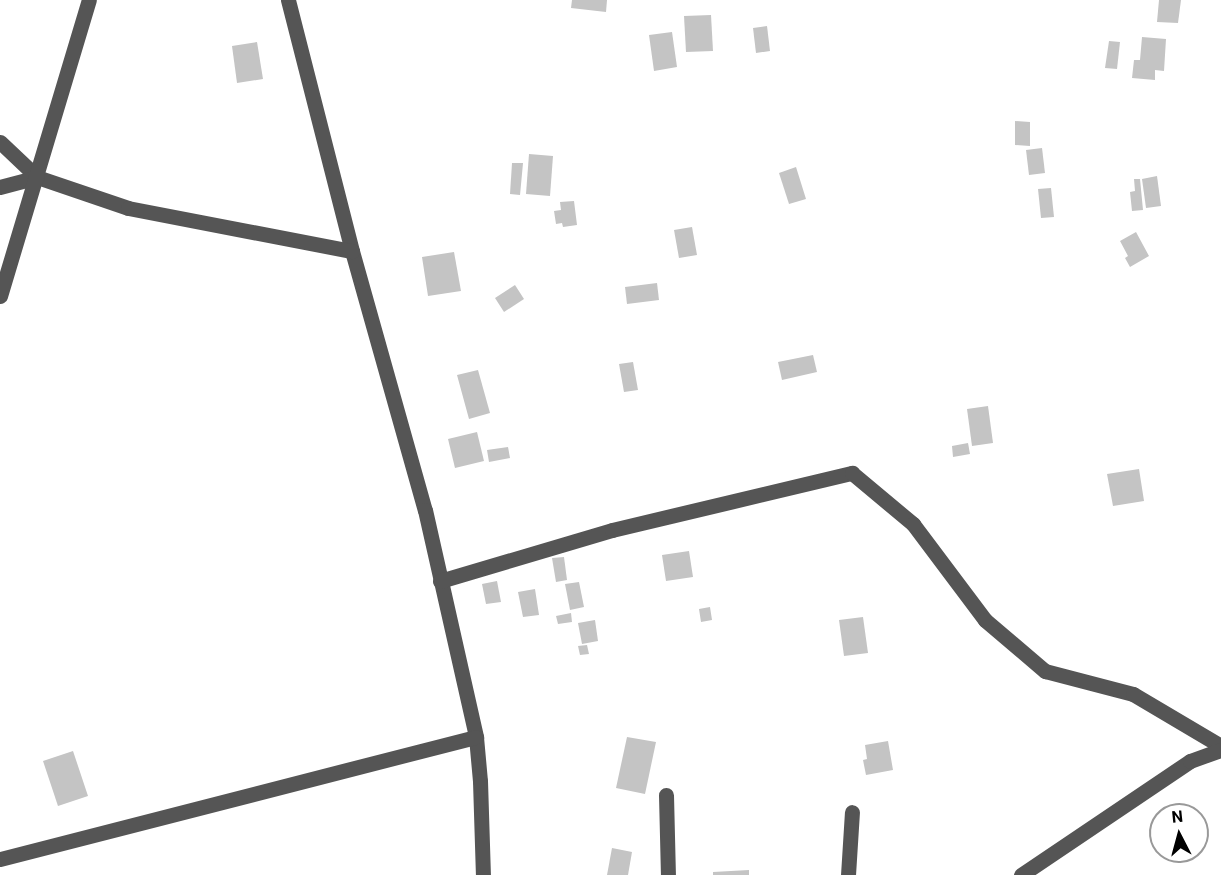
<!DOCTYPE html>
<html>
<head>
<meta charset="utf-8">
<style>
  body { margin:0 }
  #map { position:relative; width:1221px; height:875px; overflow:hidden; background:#fff; font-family:Roboto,sans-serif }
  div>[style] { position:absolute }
  .building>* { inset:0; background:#c4c4c4 }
  .minor>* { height:15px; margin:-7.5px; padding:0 7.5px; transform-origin:7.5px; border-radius:7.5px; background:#555 }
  span { translate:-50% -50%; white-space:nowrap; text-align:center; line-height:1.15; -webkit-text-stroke:4.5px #fff; paint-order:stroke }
  .north { position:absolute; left:1149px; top:803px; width:60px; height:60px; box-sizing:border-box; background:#fff; border:2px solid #999; border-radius:50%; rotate:354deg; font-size:16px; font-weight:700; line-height:24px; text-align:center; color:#000 }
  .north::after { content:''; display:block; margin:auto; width:21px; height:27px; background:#000; clip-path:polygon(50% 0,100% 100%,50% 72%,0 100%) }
</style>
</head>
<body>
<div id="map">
  <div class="building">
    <div style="clip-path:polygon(572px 0,607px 0,606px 12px,571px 8px)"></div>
    <div style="clip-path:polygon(1159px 0,1181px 0,1178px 23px,1157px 22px)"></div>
    <div style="clip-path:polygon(711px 15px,713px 51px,686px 52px,684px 16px)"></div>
    <div style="clip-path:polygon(767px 26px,770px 51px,756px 53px,753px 28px)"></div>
    <div style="clip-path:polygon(672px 32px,677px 67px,654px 71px,649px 35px)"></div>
    <div style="clip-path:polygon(1142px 37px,1166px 39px,1164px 71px,1155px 70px,1155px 80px,1132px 78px,1134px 60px,1140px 60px)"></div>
    <div style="clip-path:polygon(1109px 41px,1120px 42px,1117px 69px,1105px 68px)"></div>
    <div style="clip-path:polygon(257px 42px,263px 79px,237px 83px,232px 46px)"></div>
    <div style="clip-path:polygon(1015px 121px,1030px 122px,1030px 146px,1015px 145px)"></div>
    <div style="clip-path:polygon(1042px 148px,1045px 173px,1029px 175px,1026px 150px)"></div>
    <div style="clip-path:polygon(529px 154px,553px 156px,550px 196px,526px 194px)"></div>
    <div style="clip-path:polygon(512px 163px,523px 163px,520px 195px,510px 194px)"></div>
    <div style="clip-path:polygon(796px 167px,806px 199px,789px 204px,779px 173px)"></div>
    <div style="clip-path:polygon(1157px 176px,1161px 206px,1146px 208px,1142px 179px)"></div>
    <div style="clip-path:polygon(1134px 179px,1140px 179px,1143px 210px,1132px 211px,1130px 192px,1135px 191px)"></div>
    <div style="clip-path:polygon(1051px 188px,1054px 217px,1041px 218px,1038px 189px)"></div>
    <div style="clip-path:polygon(574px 201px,577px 225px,563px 227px,562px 223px,556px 224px,554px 211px,561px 210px,560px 202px)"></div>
    <div style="clip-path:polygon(692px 227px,697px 255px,679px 258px,674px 230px)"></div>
    <div style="clip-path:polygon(1136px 232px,1149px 256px,1130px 267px,1125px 258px,1128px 256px,1120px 241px)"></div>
    <div style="clip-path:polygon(454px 252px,461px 291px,428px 296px,422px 257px)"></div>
    <div style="clip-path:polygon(657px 283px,659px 300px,627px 304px,625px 287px)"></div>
    <div style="clip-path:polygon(515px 285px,524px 299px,504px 312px,495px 298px)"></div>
    <div style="clip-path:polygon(813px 355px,817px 372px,782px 380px,778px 362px)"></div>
    <div style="clip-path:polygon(633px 362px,638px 390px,624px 392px,619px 364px)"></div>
    <div style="clip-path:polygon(478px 370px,490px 413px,469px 419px,457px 375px)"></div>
    <div style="clip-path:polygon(988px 406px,993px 443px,972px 446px,967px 409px)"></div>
    <div style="clip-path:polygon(477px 432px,484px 461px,455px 468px,448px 439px)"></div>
    <div style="clip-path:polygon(968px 443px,970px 454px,953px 457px,952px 446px)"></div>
    <div style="clip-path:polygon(508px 447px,510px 458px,489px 462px,487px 450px)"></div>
    <div style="clip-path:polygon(1139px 469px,1144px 501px,1113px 506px,1107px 474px)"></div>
    <div style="clip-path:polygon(689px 551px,693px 577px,666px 581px,662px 555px)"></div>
    <div style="clip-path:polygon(564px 557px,567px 580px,556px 582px,552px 558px)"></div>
    <div style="clip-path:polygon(497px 581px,501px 602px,486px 604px,482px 584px)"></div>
    <div style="clip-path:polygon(579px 582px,584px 607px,570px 610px,565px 584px)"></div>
    <div style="clip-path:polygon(535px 589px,539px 615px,523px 617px,518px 592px)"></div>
    <div style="clip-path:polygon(710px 607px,712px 620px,701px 622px,699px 609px)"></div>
    <div style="clip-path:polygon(571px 613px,572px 622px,558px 624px,556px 616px)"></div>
    <div style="clip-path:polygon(863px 617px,868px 653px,844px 656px,839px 620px)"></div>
    <div style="clip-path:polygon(595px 620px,598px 641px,582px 644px,578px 623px)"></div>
    <div style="clip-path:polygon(587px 645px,589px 654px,580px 655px,578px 646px)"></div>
    <div style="clip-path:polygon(627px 737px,656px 742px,645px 794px,616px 788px)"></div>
    <div style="clip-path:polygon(888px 741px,893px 770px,866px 775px,863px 760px,867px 759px,865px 745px)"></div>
    <div style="clip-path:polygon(73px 751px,88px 796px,58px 806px,43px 761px)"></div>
    <div style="clip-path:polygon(612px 848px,632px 852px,628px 875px,607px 875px)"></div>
    <div style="clip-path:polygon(749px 870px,749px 875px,713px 875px,713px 872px)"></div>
  </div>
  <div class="minor">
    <div style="left:288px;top:0;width:259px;rotate:75.7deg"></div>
    <div style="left:352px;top:251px;width:269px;rotate:74.3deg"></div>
    <div style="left:425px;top:510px;width:233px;rotate:77.3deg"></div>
    <div style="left:476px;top:737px;width:44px;rotate:84.8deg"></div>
    <div style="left:480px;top:781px;width:94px;rotate:88.2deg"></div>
    <div style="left:0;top:142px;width:51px;rotate:43.4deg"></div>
    <div style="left:37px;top:177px;width:96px;rotate:18.8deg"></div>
    <div style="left:128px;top:208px;width:228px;rotate:10.9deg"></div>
    <div style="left:0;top:187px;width:38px;rotate:-15deg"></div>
    <div style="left:0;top:296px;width:309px;rotate:-73.3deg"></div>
    <div style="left:440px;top:581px;width:179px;rotate:-16.5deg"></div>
    <div style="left:612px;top:530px;width:247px;rotate:-13.4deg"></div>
    <div style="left:852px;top:473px;width:80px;rotate:39.9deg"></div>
    <div style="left:913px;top:524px;width:120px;rotate:53.1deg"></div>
    <div style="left:985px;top:620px;width:79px;rotate:40.4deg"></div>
    <div style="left:1045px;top:671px;width:91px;rotate:14.6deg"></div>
    <div style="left:1133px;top:694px;width:102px;rotate:30.6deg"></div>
    <div style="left:666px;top:795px;width:80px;rotate:88.6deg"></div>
    <div style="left:0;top:859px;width:491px;rotate:-14.4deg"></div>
    <div style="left:848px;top:875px;width:63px;rotate:-86.4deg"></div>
    <div style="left:1021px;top:875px;width:204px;rotate:-34deg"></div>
    <div style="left:1190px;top:761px;width:33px;rotate:-20deg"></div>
  </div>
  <div class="north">N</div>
</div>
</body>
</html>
